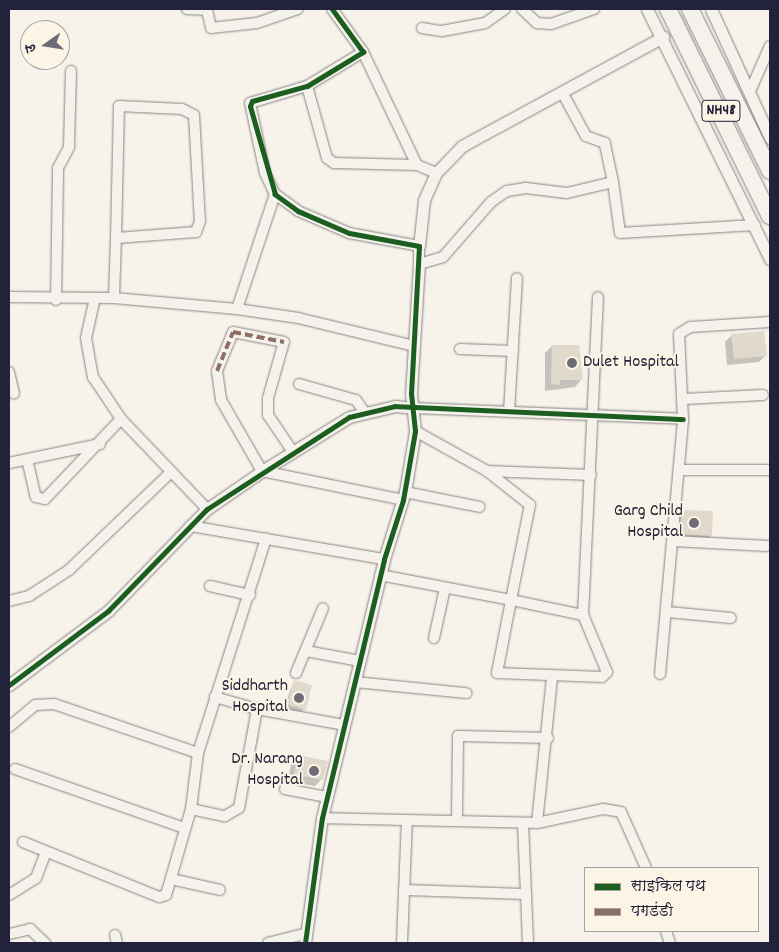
<!DOCTYPE html>
<html>
<head>
<meta charset="utf-8">
<style>
  body { margin:0 }
  #map { position:relative; width:779px; height:952px; overflow:hidden; background:#f7f3ea; font-family:Dekko,"Playpen Sans Deva",sans-serif }
  div>[style] { position:absolute }
  .shadow>* { inset:0; background:#0003 }
  .building>* { inset:0; background:#e2d9cd }
  .roads { filter:drop-shadow(0 0 1px #868485) drop-shadow(0 0 1px #868485) }
  .minor>* { height:10px; margin:-5px; padding:0 5px; transform-origin:5px; border-radius:5px; background:#f5f2ec }
  .tertiary>* { height:11px; margin:-5.5px; padding:0 5.5px; transform-origin:5.5px; border-radius:5.5px; background:#f5f2ec }
  .trunk>* { height:16px; margin:-8px; padding:0 8px; transform-origin:8px; border-radius:8px; background:#f5f2ec }
  .quiet>* { height:4px; margin-top:-2px; transform-origin:0; background:repeating-linear-gradient(90deg,#8d6e63 0 8px,transparent 0 12px) }
  .cycleway>* { height:5px; margin:-2.5px; padding:0 2.5px; transform-origin:2.5px; border-radius:2.5px; background:#1b5e20 }
  .dots>* { width:14px; height:14px; translate:-50% -50%; box-sizing:border-box; border:2px solid #fcf5e5; border-radius:50% }
  span { translate:-50% -50%; white-space:nowrap; text-align:center; line-height:1.15; -webkit-text-stroke:4px #fcf5e5; paint-order:stroke }
  .shield-label span { padding:1px 4px; background:#fcf5e5; border:1px solid; border-radius:4px; -webkit-text-stroke-width:0 }
  .shield-label { font-size:16px; color:#22223b; font-weight:700 }
  .poi-label { font-size:18px; color:#22223b }
  .left { translate:0 -50%; text-align:left }
  .right { translate:-100% -50%; text-align:right }
  .frame { position:absolute; inset:0; border:10px solid #22223b; pointer-events:none }
  .legend { position:absolute; left:584px; top:867px; width:175px; height:65px; box-sizing:border-box; background:#fcf5e5; border:1px solid #a5a1a1; margin:0; padding:6px 9px; list-style:none; font-size:15px; color:#22223b }
  .legend li { display:flex; align-items:center; gap:10px; height:25px }
  .legend b { width:25px; border:1px solid #a5a1a1 }
  .north { position:absolute; left:20px; top:20px; width:50px; height:50px; box-sizing:border-box; background:#fcf5e5; border:1px solid #a5a1a1; border-radius:50%; rotate:257deg; font-size:14px; font-weight:700; line-height:20px; text-align:center; color:#22223b }
  .north::after { content:''; display:block; margin:auto; width:18px; height:22px; background:#6d6b78; clip-path:polygon(50% 0,100% 100%,50% 72%,0 100%) }
</style>
</head>
<body>
<div id="map">
  <div class="shadow">
    <div style="clip-path:polygon(732px 335px,766px 355px,759px 362px,727px 365px,725px 342px)"></div>
    <div style="clip-path:polygon(552px 346px,581px 380px,575px 387px,545px 391px,545px 353px)"></div>
    <div style="clip-path:polygon(682px 512px,711px 536px,704px 542px,673px 541px,675px 519px)"></div>
    <div style="clip-path:polygon(294px 681px,304px 709px,300px 713px,283px 709px)"></div>
    <div style="clip-path:polygon(298px 757px,322px 779px,315px 786px,288px 781px,291px 764px)"></div>
  </div>
  <div class="building">
    <div style="clip-path:polygon(764px 331px,767px 356px,734px 359px,731px 334px)"></div>
    <div style="clip-path:polygon(552px 345px,579px 345px,583px 380px,560px 380px,560px 385px,551px 384px)"></div>
    <div style="clip-path:polygon(682px 510px,713px 511px,712px 536px,679px 534px)"></div>
    <div style="clip-path:polygon(294px 680px,312px 685px,306px 710px,287px 704px)"></div>
    <div style="clip-path:polygon(298px 755px,328px 761px,323px 780px,294px 774px)"></div>
  </div>
  <div class="roads">
    <div class="minor">
      <div style="left:187px;top:9px;width:20px;rotate:3deg"></div>
      <div style="left:207px;top:10px;width:18px;rotate:77deg"></div>
      <div style="left:211px;top:28px;width:46px;rotate:-6.2deg"></div>
      <div style="left:257px;top:23px;width:43px;rotate:-18.9deg"></div>
      <div style="left:332px;top:9px;width:53px;rotate:54.2deg"></div>
      <div style="left:363px;top:52px;width:66px;rotate:148.7deg"></div>
      <div style="left:307px;top:86px;width:59px;rotate:163.4deg"></div>
      <div style="left:250px;top:103px;width:72px;rotate:77.9deg"></div>
      <div style="left:265px;top:173px;width:23px;rotate:65deg"></div>
      <div style="left:275px;top:194px;width:29px;rotate:36deg"></div>
      <div style="left:298px;top:211px;width:56px;rotate:23.3deg"></div>
      <div style="left:349px;top:233px;width:71px;rotate:10.5deg"></div>
      <div style="left:419px;top:246px;width:18px;rotate:90deg"></div>
      <div style="left:419px;top:264px;width:25px;rotate:-16deg"></div>
      <div style="left:443px;top:257px;width:73px;rotate:-48.9deg"></div>
      <div style="left:491px;top:202px;width:19px;rotate:-35deg"></div>
      <div style="left:507px;top:191px;width:19px;rotate:-9deg"></div>
      <div style="left:526px;top:188px;width:41px;rotate:7deg"></div>
      <div style="left:567px;top:193px;width:47px;rotate:-13.4deg"></div>
      <div style="left:613px;top:182px;width:40px;rotate:-102deg"></div>
      <div style="left:605px;top:143px;width:20px;rotate:-160deg"></div>
      <div style="left:586px;top:136px;width:50px;rotate:-118.6deg"></div>
      <div style="left:522px;top:9px;width:21px;rotate:43deg"></div>
      <div style="left:537px;top:23px;width:14px;rotate:4deg"></div>
      <div style="left:551px;top:24px;width:46px;rotate:-19.2deg"></div>
      <div style="left:422px;top:28px;width:20px;rotate:9deg"></div>
      <div style="left:442px;top:31px;width:44px;rotate:-10.5deg"></div>
      <div style="left:485px;top:23px;width:24px;rotate:-35deg"></div>
      <div style="left:363px;top:52px;width:125px;rotate:64.5deg"></div>
      <div style="left:307px;top:86px;width:75px;rotate:74.5deg"></div>
      <div style="left:327px;top:158px;width:9px;rotate:36deg"></div>
      <div style="left:334px;top:163px;width:83px;rotate:1.4deg"></div>
      <div style="left:417px;top:165px;width:21px;rotate:23deg"></div>
      <div style="left:751px;top:89px;width:47px;rotate:-66.2deg"></div>
      <div style="left:613px;top:182px;width:51px;rotate:82.2deg"></div>
      <div style="left:620px;top:233px;width:135px;rotate:-3.4deg"></div>
      <div style="left:9px;top:297px;width:105px;rotate:0.5deg"></div>
      <div style="left:114px;top:298px;width:123px;rotate:5.1deg"></div>
      <div style="left:237px;top:309px;width:62px;rotate:8.4deg"></div>
      <div style="left:298px;top:318px;width:120px;rotate:13.5deg"></div>
      <div style="left:95px;top:298px;width:41px;rotate:102.7deg"></div>
      <div style="left:86px;top:338px;width:40px;rotate:80deg"></div>
      <div style="left:93px;top:377px;width:50px;rotate:56.3deg"></div>
      <div style="left:121px;top:419px;width:124px;rotate:46.3deg"></div>
      <div style="left:114px;top:298px;width:60px;rotate:-88.1deg"></div>
      <div style="left:116px;top:238px;width:132px;rotate:-88.7deg"></div>
      <div style="left:119px;top:106px;width:63px;rotate:2.7deg"></div>
      <div style="left:182px;top:109px;width:13px;rotate:27deg"></div>
      <div style="left:194px;top:115px;width:106px;rotate:86.8deg"></div>
      <div style="left:200px;top:221px;width:12px;rotate:110deg"></div>
      <div style="left:196px;top:232px;width:80px;rotate:175.7deg"></div>
      <div style="left:56px;top:300px;width:132px;rotate:-89.1deg"></div>
      <div style="left:58px;top:168px;width:24px;rotate:-62deg"></div>
      <div style="left:69px;top:147px;width:76px;rotate:-88.5deg"></div>
      <div style="left:237px;top:309px;width:121px;rotate:-71.7deg"></div>
      <div style="left:460px;top:349px;width:53px;rotate:2.2deg"></div>
      <div style="left:9px;top:372px;width:22px;rotate:77deg"></div>
      <div style="left:299px;top:384px;width:59px;rotate:15.7deg"></div>
      <div style="left:356px;top:400px;width:16px;rotate:55deg"></div>
      <div style="left:684px;top:399px;width:79px;rotate:-2.9deg"></div>
      <div style="left:413px;top:408px;width:270px;rotate:2.3deg"></div>
      <div style="left:509px;top:412px;width:134px;rotate:-86.6deg"></div>
      <div style="left:293px;top:452px;width:45px;rotate:-124deg"></div>
      <div style="left:268px;top:415px;width:17px;rotate:-90deg"></div>
      <div style="left:268px;top:398px;width:58px;rotate:-74.1deg"></div>
      <div style="left:284px;top:342px;width:52px;rotate:-168.9deg"></div>
      <div style="left:233px;top:332px;width:42px;rotate:112.3deg"></div>
      <div style="left:217px;top:371px;width:29px;rotate:82deg"></div>
      <div style="left:221px;top:400px;width:82px;rotate:60deg"></div>
      <div style="left:262px;top:471px;width:144px;rotate:11.6deg"></div>
      <div style="left:27px;top:459px;width:39px;rotate:77deg"></div>
      <div style="left:36px;top:497px;width:9px;rotate:13deg"></div>
      <div style="left:45px;top:499px;width:110px;rotate:-46.5deg"></div>
      <div style="left:9px;top:463px;width:93px;rotate:-11.8deg"></div>
      <div style="left:680px;top:470px;width:90px"></div>
      <div style="left:487px;top:471px;width:104px;rotate:2.2deg"></div>
      <div style="left:405px;top:492px;width:76px;rotate:11.3deg"></div>
      <div style="left:190px;top:526px;width:197px;rotate:9.7deg"></div>
      <div style="left:674px;top:541px;width:93px;rotate:3.1deg"></div>
      <div style="left:380px;top:575px;width:133px;rotate:10.8deg"></div>
      <div style="left:511px;top:600px;width:74px;rotate:11.8deg"></div>
      <div style="left:583px;top:615px;width:62px;rotate:67.2deg"></div>
      <div style="left:607px;top:672px;width:7px;rotate:135deg"></div>
      <div style="left:602px;top:677px;width:105px;rotate:-177.8deg"></div>
      <div style="left:497px;top:673px;width:74px;rotate:-79.1deg"></div>
      <div style="left:511px;top:600px;width:97px;rotate:-78.7deg"></div>
      <div style="left:530px;top:505px;width:55px;rotate:-141.7deg"></div>
      <div style="left:487px;top:471px;width:82px;rotate:-150.9deg"></div>
      <div style="left:210px;top:586px;width:41px;rotate:12.7deg"></div>
      <div style="left:9px;top:601px;width:21px;rotate:-14deg"></div>
      <div style="left:29px;top:596px;width:48px;rotate:-33deg"></div>
      <div style="left:69px;top:570px;width:140px;rotate:-43.8deg"></div>
      <div style="left:668px;top:612px;width:63px;rotate:5.4deg"></div>
      <div style="left:583px;top:615px;width:318px;rotate:-87.3deg"></div>
      <div style="left:434px;top:638px;width:51px;rotate:-77.6deg"></div>
      <div style="left:306px;top:651px;width:55px;rotate:10.5deg"></div>
      <div style="left:296px;top:673px;width:70px;rotate:-67.4deg"></div>
      <div style="left:660px;top:674px;width:256px;rotate:-84.8deg"></div>
      <div style="left:683px;top:419px;width:85px;rotate:-92.7deg"></div>
      <div style="left:679px;top:334px;width:13px;rotate:-32deg"></div>
      <div style="left:690px;top:327px;width:80px;rotate:-3.6deg"></div>
      <div style="left:355px;top:682px;width:112px;rotate:5.7deg"></div>
      <div style="left:257px;top:709px;width:88px;rotate:10.4deg"></div>
      <div style="left:9px;top:727px;width:34px;rotate:-40deg"></div>
      <div style="left:35px;top:705px;width:19px;rotate:-3deg"></div>
      <div style="left:54px;top:704px;width:152px;rotate:18.8deg"></div>
      <div style="left:15px;top:769px;width:179px;rotate:19.2deg"></div>
      <div style="left:285px;top:789px;width:43px;rotate:10.8deg"></div>
      <div style="left:191px;top:809px;width:35px;rotate:12deg"></div>
      <div style="left:225px;top:816px;width:16px;rotate:-30deg"></div>
      <div style="left:239px;top:808px;width:101px;rotate:-79.7deg"></div>
      <div style="left:257px;top:709px;width:44px;rotate:-164.1deg"></div>
      <div style="left:322px;top:818px;width:215px;rotate:1.3deg"></div>
      <div style="left:537px;top:823px;width:147px;rotate:-84.1deg"></div>
      <div style="left:457px;top:819px;width:83px;rotate:-89.3deg"></div>
      <div style="left:458px;top:736px;width:90px;rotate:1.3deg"></div>
      <div style="left:523px;top:823px;width:120px;rotate:87.6deg"></div>
      <div style="left:537px;top:823px;width:67px;rotate:-12deg"></div>
      <div style="left:603px;top:809px;width:18px;rotate:9deg"></div>
      <div style="left:621px;top:812px;width:61px;rotate:65.9deg"></div>
      <div style="left:23px;top:842px;width:147px;rotate:22deg"></div>
      <div style="left:159px;top:897px;width:7px;rotate:-16deg"></div>
      <div style="left:166px;top:895px;width:90px;rotate:-73.8deg"></div>
      <div style="left:191px;top:809px;width:56px;rotate:-82.9deg"></div>
      <div style="left:198px;top:753px;width:225px;rotate:-72.4deg"></div>
      <div style="left:171px;top:879px;width:50px;rotate:12.7deg"></div>
      <div style="left:404px;top:890px;width:122px;rotate:1.9deg"></div>
      <div style="left:9px;top:895px;width:32px;rotate:-32deg"></div>
      <div style="left:36px;top:878px;width:28px;rotate:-69deg"></div>
      <div style="left:666px;top:931px;width:13px;rotate:72deg"></div>
      <div style="left:9px;top:934px;width:22px;rotate:-13deg"></div>
      <div style="left:30px;top:929px;width:21px;rotate:43deg"></div>
      <div style="left:115px;top:935px;width:8px;rotate:76deg"></div>
      <div style="left:268px;top:943px;width:38px;rotate:-14deg"></div>
      <div style="left:402px;top:943px;width:123px;rotate:-87.7deg"></div>
    </div>
    <div class="tertiary">
      <div style="left:647px;top:9px;width:279px;rotate:63.8deg"></div>
      <div style="left:711px;top:9px;width:142px;rotate:65.4deg"></div>
      <div style="left:419px;top:246px;width:46px;rotate:-83.8deg"></div>
      <div style="left:424px;top:200px;width:30px;rotate:-66deg"></div>
      <div style="left:436px;top:173px;width:37px;rotate:-46deg"></div>
      <div style="left:462px;top:146px;width:229px;rotate:-28.5deg"></div>
      <div style="left:9px;top:685px;width:124px;rotate:-36.8deg"></div>
      <div style="left:108px;top:611px;width:142px;rotate:-45.9deg"></div>
      <div style="left:207px;top:509px;width:67px;rotate:-34.6deg"></div>
      <div style="left:262px;top:471px;width:102px;rotate:-31.8deg"></div>
      <div style="left:349px;top:417px;width:47px;rotate:-13.4deg"></div>
      <div style="left:395px;top:406px;width:18px;rotate:6deg"></div>
      <div style="left:305px;top:943px;width:126px;rotate:-82.3deg"></div>
      <div style="left:322px;top:818px;width:266px;rotate:-76.5deg"></div>
      <div style="left:384px;top:559px;width:70px;rotate:-72.6deg"></div>
      <div style="left:405px;top:492px;width:62px;rotate:-80.7deg"></div>
      <div style="left:415px;top:431px;width:37px;rotate:-96deg"></div>
      <div style="left:411px;top:394px;width:130px;rotate:-86.5deg"></div>
    </div>
    <div class="trunk">
      <div style="left:668px;top:9px;width:231px;rotate:63.8deg"></div>
      <div style="left:690px;top:9px;width:181px;rotate:63.7deg"></div>
    </div>
  </div>
  <div class="quiet">
    <div style="left:217px;top:371px;width:42px;rotate:-67.7deg"></div>
    <div style="left:233px;top:332px;width:52px;rotate:11.1deg"></div>
  </div>
  <div class="cycleway">
    <div style="left:9px;top:685px;width:124px;rotate:-36.8deg"></div>
    <div style="left:108px;top:611px;width:142px;rotate:-45.9deg"></div>
    <div style="left:207px;top:509px;width:169px;rotate:-32.9deg"></div>
    <div style="left:349px;top:417px;width:47px;rotate:-13.4deg"></div>
    <div style="left:395px;top:406px;width:288px;rotate:2.6deg"></div>
    <div style="left:305px;top:943px;width:126px;rotate:-82.3deg"></div>
    <div style="left:322px;top:818px;width:266px;rotate:-76.5deg"></div>
    <div style="left:384px;top:559px;width:62px;rotate:-72.1deg"></div>
    <div style="left:403px;top:500px;width:70px;rotate:-80.1deg"></div>
    <div style="left:415px;top:431px;width:37px;rotate:-96deg"></div>
    <div style="left:411px;top:394px;width:148px;rotate:-86.9deg"></div>
    <div style="left:419px;top:246px;width:71px;rotate:-169.5deg"></div>
    <div style="left:349px;top:233px;width:56px;rotate:-156.7deg"></div>
    <div style="left:298px;top:211px;width:29px;rotate:-144deg"></div>
    <div style="left:275px;top:194px;width:91px;rotate:-105.9deg"></div>
    <div style="left:250px;top:106px;width:5px;rotate:-68deg"></div>
    <div style="left:252px;top:101px;width:57px;rotate:-15.3deg"></div>
    <div style="left:307px;top:86px;width:66px;rotate:-31.3deg"></div>
    <div style="left:363px;top:52px;width:53px;rotate:-125.8deg"></div>
  </div>
  <div class="dots">
    <div style="left:572px;top:363px;background:#6d6b78"></div>
    <div style="left:694px;top:523px;background:#6d6b78"></div>
    <div style="left:299px;top:698px;background:#6d6b78"></div>
    <div style="left:314px;top:771px;background:#6d6b78"></div>
  </div>
  <div class="shield-label">
    <span style="left:721px;top:111px">NH48</span>
  </div>
  <div class="poi-label">
    <span class="left" style="left:583px;top:363px">Dulet Hospital</span>
    <span class="right" style="left:683px;top:523px">Garg Child<br>Hospital</span>
    <span class="right" style="left:288px;top:698px">Siddharth<br>Hospital</span>
    <span class="right" style="left:303px;top:771px">Dr. Narang<br>Hospital</span>
  </div>
  <div class="frame"></div>
  <ul class="legend">
  <li><b style="height:6px;background:#1b5e20"></b>साइकिल पथ</li>
  <li><b style="height:6px;background:#8d6e63"></b>पगडंडी</li>
  </ul>
  <div class="north">उ</div>
</div>
</body>
</html>
